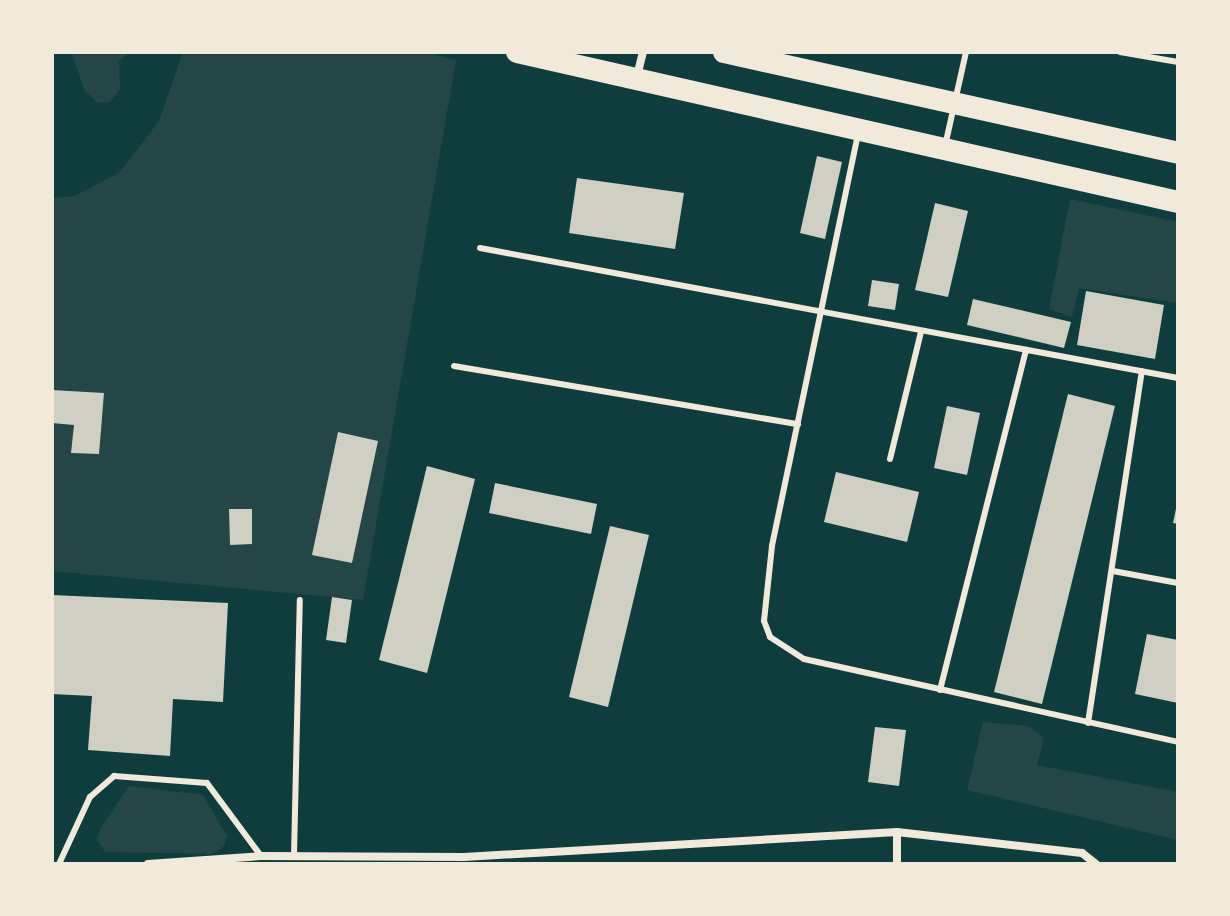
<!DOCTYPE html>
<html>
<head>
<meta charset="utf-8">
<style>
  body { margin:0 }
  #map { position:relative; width:1230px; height:916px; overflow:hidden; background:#0f3d3e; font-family:Bitter,serif }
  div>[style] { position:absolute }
  .green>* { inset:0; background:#244646 }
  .building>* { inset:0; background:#cfcfc3 }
  .service>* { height:6px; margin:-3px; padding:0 3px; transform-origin:3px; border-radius:3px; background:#f1e9da }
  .minor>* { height:8px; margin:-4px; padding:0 4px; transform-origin:4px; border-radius:4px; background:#f1e9da }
  .trunk>* { height:22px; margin:-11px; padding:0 11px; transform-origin:11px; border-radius:11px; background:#f1e9da }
  span { translate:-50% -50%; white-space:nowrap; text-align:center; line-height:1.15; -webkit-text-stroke:7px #f1e9da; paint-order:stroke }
  .frame { position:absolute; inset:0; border:54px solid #f1e9da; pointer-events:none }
</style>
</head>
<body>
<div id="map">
  <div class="green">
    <div style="clip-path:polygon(71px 52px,129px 52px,119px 61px,120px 89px,110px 102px,98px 103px,85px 91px)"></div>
    <div style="clip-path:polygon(183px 52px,423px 52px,456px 60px,363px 600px,52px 571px,52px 198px,75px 196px,120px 172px,159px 121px)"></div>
    <div style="clip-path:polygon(1070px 199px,1178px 222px,1178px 303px,1079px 288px,1072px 317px,1049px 309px)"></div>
    <div style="clip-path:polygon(983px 722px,1029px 726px,1044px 738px,1037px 765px,1178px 792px,1178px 840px,967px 790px)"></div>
    <div style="clip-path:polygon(129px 786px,203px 795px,227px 836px,224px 846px,213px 854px,105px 852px,97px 840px,100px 829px)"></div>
  </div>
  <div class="building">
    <div style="clip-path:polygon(817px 156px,842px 162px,825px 239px,800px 233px)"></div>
    <div style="clip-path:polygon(577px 178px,684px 193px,675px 249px,569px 233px)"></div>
    <div style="clip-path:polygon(935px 203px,968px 211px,948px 297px,915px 290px)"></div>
    <div style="clip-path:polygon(872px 280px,899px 284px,895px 310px,868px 306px)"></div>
    <div style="clip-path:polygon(1086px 291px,1164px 305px,1155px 359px,1077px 345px)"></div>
    <div style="clip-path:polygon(973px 299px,1071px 322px,1064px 348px,967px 325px)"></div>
    <div style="clip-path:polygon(52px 390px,104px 393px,99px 454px,71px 453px,74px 425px,52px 423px)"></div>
    <div style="clip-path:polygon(1068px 394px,1115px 406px,1042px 704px,994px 692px)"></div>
    <div style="clip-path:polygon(947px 406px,980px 413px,967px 475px,934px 468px)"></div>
    <div style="clip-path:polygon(338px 432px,378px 441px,352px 563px,312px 555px)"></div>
    <div style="clip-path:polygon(427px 466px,475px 479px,427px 673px,379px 660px)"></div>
    <div style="clip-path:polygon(836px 472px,919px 492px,907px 542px,824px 522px)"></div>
    <div style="clip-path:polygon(495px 483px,597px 504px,591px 534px,489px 513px)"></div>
    <div style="clip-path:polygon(1177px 504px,1178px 505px,1178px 524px,1173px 523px)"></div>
    <div style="clip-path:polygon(229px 509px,252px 509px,252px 544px,230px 545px)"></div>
    <div style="clip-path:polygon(610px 526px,649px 535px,608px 707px,569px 697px)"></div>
    <div style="clip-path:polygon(52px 595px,228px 603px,223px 702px,173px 699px,170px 756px,88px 750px,92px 696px,52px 694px)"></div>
    <div style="clip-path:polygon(332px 597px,352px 600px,346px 643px,326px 640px)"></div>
    <div style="clip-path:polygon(1147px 634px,1178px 640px,1178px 703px,1135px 694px)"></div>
    <div style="clip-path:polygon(875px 727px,906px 730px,899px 786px,868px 782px)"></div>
  </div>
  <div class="service">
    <div style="left:1120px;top:52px;width:59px;rotate:9.8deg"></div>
    <div style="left:858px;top:134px;width:421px;rotate:101.8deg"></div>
    <div style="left:772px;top:546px;width:75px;rotate:96.1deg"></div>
    <div style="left:764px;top:621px;width:17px;rotate:69deg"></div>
    <div style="left:770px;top:637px;width:40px;rotate:32.9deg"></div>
    <div style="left:804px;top:659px;width:383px;rotate:12.5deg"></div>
    <div style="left:945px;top:146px;width:96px;rotate:-77.4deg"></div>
    <div style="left:480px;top:248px;width:710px;rotate:10.55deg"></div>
    <div style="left:454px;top:366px;width:349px;rotate:9.6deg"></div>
    <div style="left:890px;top:459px;width:131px;rotate:-76.3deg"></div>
    <div style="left:1113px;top:571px;width:66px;rotate:10.5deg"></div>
    <div style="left:940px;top:690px;width:351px;rotate:-75.8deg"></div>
    <div style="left:1088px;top:723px;width:356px;rotate:-81.3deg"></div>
    <div style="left:294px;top:855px;width:255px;rotate:-88.7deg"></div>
    <div style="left:59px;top:864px;width:74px;rotate:-65.2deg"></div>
    <div style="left:90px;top:797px;width:32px;rotate:-41deg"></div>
    <div style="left:114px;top:776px;width:93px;rotate:4.3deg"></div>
    <div style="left:207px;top:783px;width:91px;rotate:53.5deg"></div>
  </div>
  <div class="minor">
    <div style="left:637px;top:76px;width:25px;rotate:-76deg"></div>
    <div style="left:148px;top:864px;width:113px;rotate:-4deg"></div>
    <div style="left:261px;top:856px;width:203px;rotate:0.3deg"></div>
    <div style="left:464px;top:857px;width:434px;rotate:-3.3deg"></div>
    <div style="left:897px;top:832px;width:186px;rotate:6.5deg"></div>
    <div style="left:1082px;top:853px;width:18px;rotate:38deg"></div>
    <div style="left:897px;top:864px;width:32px;rotate:-90deg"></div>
  </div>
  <div class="trunk">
    <div style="left:517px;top:52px;width:678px;rotate:12.79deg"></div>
    <div style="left:724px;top:52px;width:465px;rotate:12.5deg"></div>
  </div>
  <div class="frame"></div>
</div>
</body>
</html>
